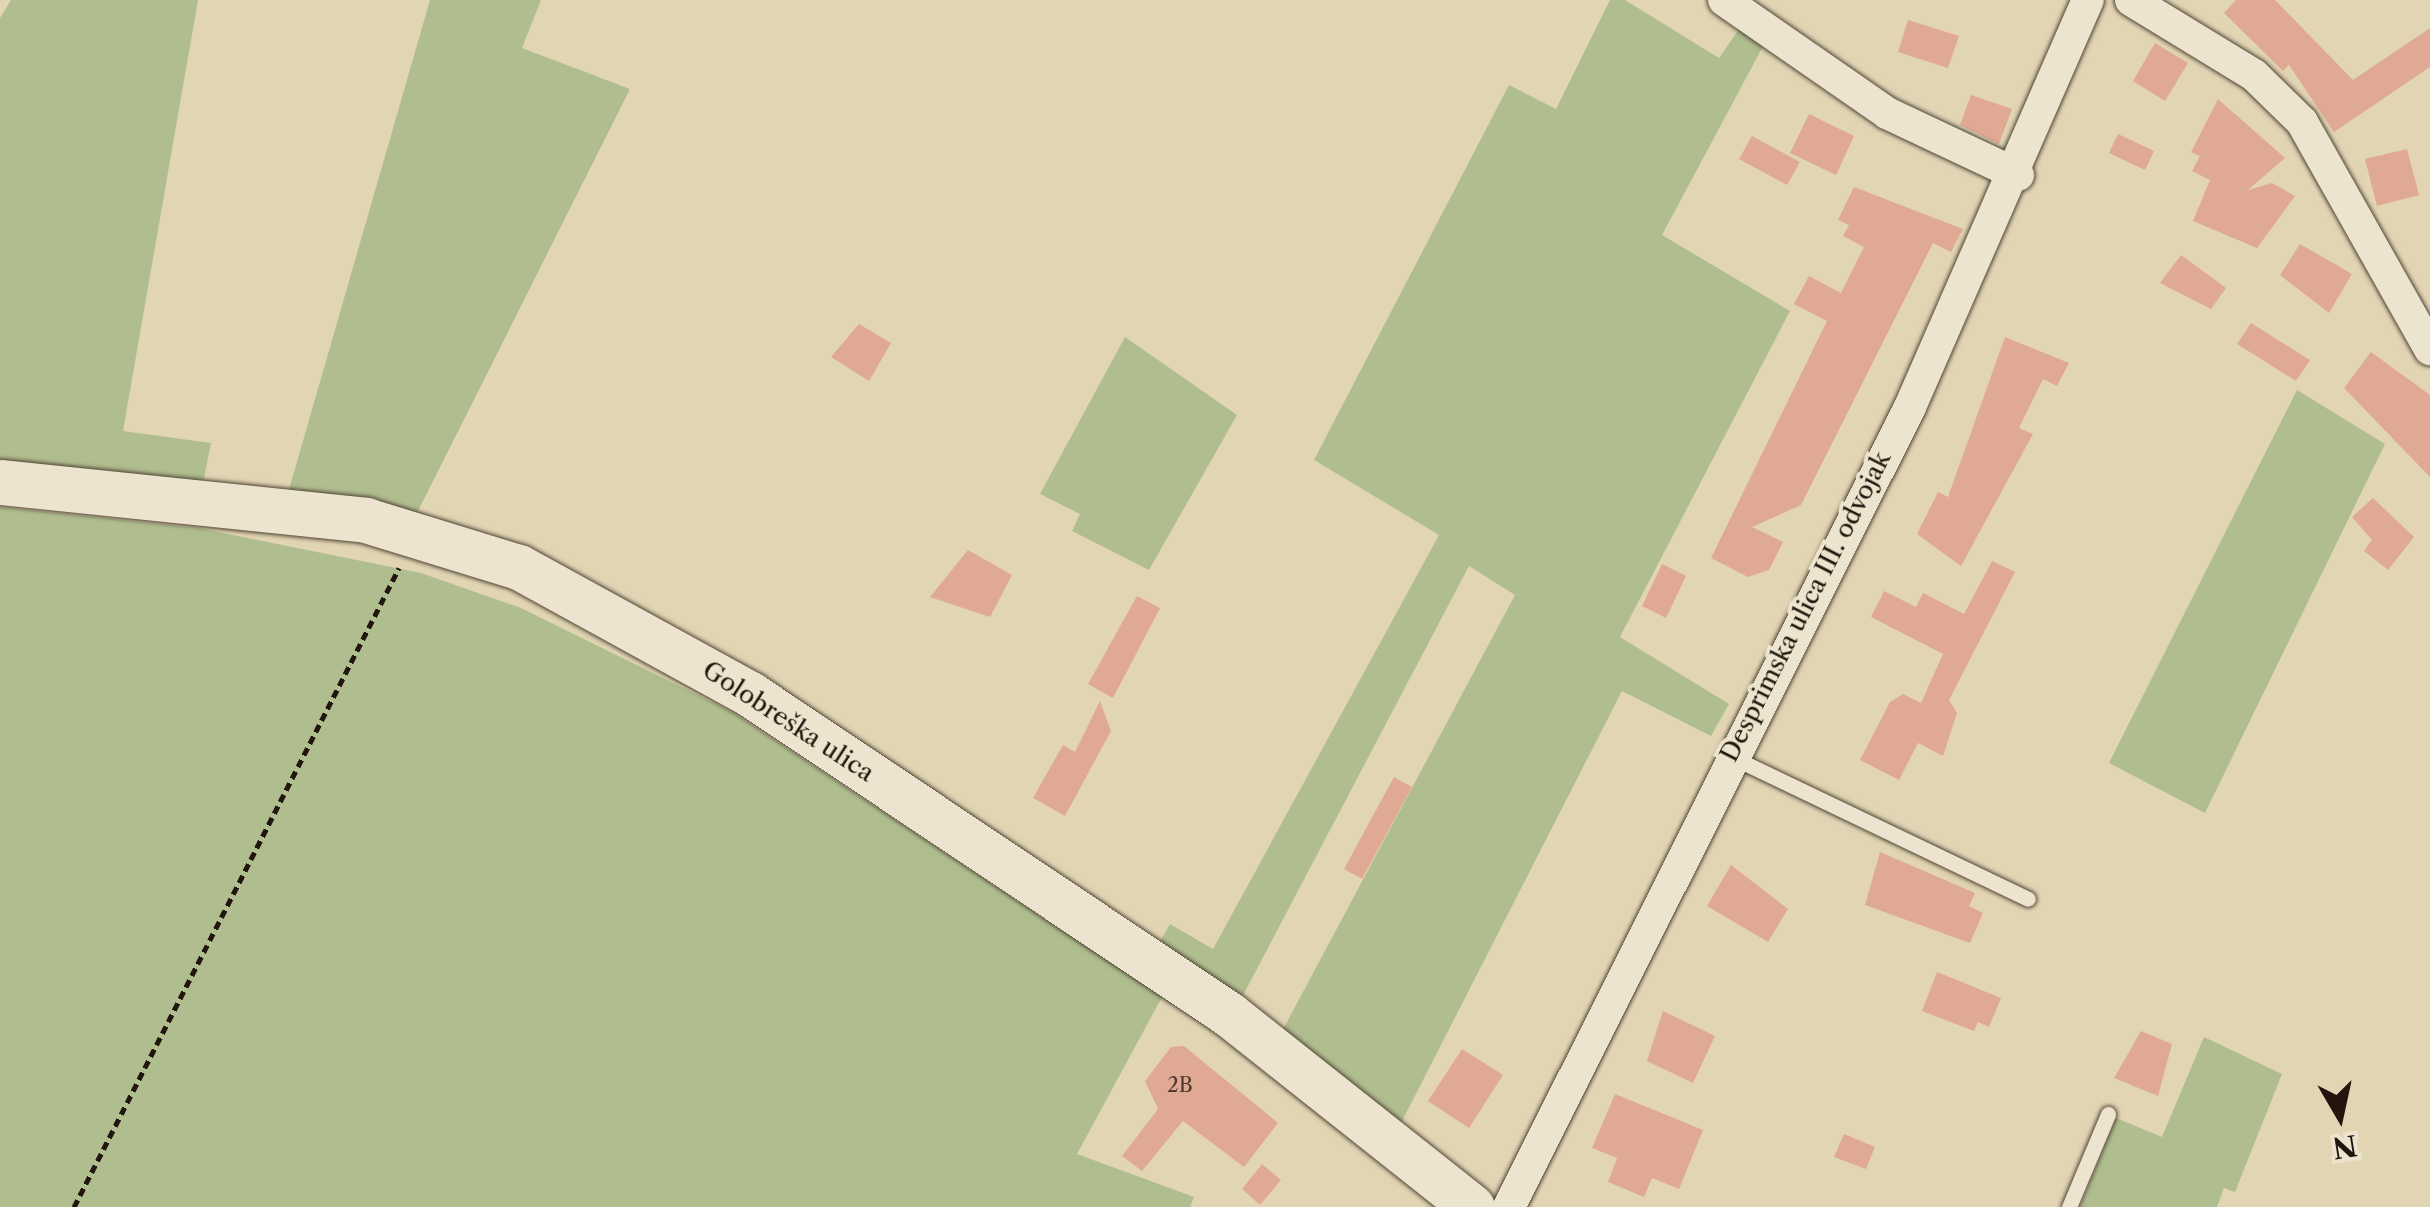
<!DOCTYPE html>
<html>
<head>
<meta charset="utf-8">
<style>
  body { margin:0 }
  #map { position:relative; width:2430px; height:1207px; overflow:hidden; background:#e2d5b4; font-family:"Libre Caslon Text",serif }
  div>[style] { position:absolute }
  .green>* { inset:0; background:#b0be8f }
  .building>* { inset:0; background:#e0a993 }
  .path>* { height:5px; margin-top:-2.5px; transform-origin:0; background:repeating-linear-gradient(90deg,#21150d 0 8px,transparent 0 13px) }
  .roads { filter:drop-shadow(0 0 2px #514537) drop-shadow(0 0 2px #514537) }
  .lane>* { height:15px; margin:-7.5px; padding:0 7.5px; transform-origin:7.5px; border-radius:7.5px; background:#ece4ce }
  .street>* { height:32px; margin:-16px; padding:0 16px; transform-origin:16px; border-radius:16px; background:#ece4ce }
  .secondary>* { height:45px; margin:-22.5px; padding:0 22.5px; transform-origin:22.5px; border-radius:22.5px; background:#ece4ce }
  span { translate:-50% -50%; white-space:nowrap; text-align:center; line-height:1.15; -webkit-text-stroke:8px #ece4ce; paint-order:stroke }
  .number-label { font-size:20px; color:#513a2e }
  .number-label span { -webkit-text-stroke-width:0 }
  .street-label { font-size:25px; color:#21150d }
  .north { position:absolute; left:2290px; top:1067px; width:100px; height:100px; -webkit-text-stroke:8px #ece4ce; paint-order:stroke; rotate:171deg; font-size:28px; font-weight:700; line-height:40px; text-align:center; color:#21150d }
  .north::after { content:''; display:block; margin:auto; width:35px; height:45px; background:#21150d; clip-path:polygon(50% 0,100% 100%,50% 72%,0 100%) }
</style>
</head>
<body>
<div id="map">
  <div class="green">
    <div style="clip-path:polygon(11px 0,198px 0,123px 431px,211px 443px,203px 483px,0 471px,0 18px)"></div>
    <div style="clip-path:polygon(430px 0,541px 0,522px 48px,630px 89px,416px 515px,288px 493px)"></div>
    <div style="clip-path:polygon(1610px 0,1625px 0,1719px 58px,1744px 22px,1768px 37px,1662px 235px,1790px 311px,1620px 637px,1729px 704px,1711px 736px,1622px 691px,1399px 1127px,1280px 1035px,1515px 595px,1469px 566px,1239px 1003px,1157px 947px,1170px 924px,1213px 949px,1439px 535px,1314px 460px,1509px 85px,1556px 109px)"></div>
    <div style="clip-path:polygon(1125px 337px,1237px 415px,1149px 570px,1072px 531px,1080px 514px,1040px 494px)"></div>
    <div style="clip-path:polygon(2297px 390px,2385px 444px,2205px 813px,2109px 763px)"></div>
    <div style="clip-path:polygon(0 507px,198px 528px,421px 573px,521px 608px,732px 712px,1162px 997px,1077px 1154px,1194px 1197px,1190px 1207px,0 1207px)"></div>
    <div style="clip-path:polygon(2204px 1037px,2282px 1074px,2235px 1192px,2224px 1188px,2217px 1207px,2080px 1207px,2116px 1118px,2162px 1137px)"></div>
  </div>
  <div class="building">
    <div style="clip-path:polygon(2236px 0,2275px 0,2353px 80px,2430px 28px,2430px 67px,2334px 132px,2289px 65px,2283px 71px,2224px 13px)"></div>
    <div style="clip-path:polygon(1908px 20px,1959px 36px,1948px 68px,1898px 52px)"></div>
    <div style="clip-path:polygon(2155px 43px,2188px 63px,2165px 101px,2133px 81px)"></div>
    <div style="clip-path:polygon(1971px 95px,2012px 109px,1999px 144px,1960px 125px)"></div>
    <div style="clip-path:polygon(2218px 99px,2285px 158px,2248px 190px,2272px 183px,2295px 196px,2257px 248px,2193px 221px,2210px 180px,2192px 171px,2200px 156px,2191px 152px)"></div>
    <div style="clip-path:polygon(1809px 114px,1854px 136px,1836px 175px,1790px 153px)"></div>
    <div style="clip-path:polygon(2118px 134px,2154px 151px,2145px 170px,2109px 153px)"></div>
    <div style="clip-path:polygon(1752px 136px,1800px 162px,1787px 185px,1739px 159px)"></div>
    <div style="clip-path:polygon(2407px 149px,2419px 195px,2377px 206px,2365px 159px)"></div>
    <div style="clip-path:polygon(1854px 187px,1963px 229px,1951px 252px,1933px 243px,1801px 505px,1752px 527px,1783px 542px,1769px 570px,1748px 577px,1711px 558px,1827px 321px,1794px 304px,1809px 276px,1841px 293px,1864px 247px,1843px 236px,1849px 225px,1838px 220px)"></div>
    <div style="clip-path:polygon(2300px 244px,2352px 274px,2329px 313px,2280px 275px)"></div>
    <div style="clip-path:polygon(2181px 255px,2226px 288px,2211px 309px,2160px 283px)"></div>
    <div style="clip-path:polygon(2251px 323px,2310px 360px,2296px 381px,2237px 344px)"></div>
    <div style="clip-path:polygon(859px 324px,891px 343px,869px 381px,831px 357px)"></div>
    <div style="clip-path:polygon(2005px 337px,2069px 363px,2057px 386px,2043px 379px,2019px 428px,2033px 434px,1961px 566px,1917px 534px,1938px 492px,1948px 497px)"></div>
    <div style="clip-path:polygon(2371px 352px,2430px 395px,2430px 477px,2344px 388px)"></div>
    <div style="clip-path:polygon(2373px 498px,2414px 537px,2388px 570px,2364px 551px,2372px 540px,2352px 517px)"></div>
    <div style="clip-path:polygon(968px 550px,1012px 575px,990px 617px,930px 597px)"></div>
    <div style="clip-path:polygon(1992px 561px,2015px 572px,1949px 700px,1957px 713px,1943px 756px,1918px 743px,1899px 780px,1860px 760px,1890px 702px,1903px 694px,1921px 703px,1943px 654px,1871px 617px,1884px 591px,1916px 607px,1923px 593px,1964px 614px)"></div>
    <div style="clip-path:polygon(1662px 564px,1686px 576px,1666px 618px,1642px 606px)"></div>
    <div style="clip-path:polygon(1137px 596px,1160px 608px,1113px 698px,1088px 684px)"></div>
    <div style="clip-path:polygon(1100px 701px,1111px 731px,1065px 816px,1033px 798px,1063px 745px,1075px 752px)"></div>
    <div style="clip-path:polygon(1394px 777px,1412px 787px,1362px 879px,1344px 869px)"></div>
    <div style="clip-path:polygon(1880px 852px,1975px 893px,1969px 906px,1983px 913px,1970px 943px,1865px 905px)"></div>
    <div style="clip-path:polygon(1731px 865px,1788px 909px,1768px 942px,1707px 906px)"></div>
    <div style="clip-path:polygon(1937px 972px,2001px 998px,1989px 1027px,1978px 1022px,1974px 1031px,1922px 1011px)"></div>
    <div style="clip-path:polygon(1663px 1011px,1715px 1036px,1693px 1083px,1647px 1061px)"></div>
    <div style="clip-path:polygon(2141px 1031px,2172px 1044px,2158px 1096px,2114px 1078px)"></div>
    <div style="clip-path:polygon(1184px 1046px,1278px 1123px,1244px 1167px,1183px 1121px,1142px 1171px,1122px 1156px,1158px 1109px,1145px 1081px,1171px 1047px)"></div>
    <div style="clip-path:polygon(1462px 1049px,1503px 1075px,1469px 1128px,1428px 1101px)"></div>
    <div style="clip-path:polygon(1615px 1094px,1703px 1130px,1679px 1189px,1652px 1178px,1644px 1197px,1608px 1182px,1617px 1158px,1592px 1148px)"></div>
    <div style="clip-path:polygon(1844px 1134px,1875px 1147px,1866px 1169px,1834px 1157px)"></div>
    <div style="clip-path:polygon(1262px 1164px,1281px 1180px,1260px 1205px,1242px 1189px)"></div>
  </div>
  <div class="path">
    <div style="left:74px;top:1207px;width:717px;rotate:-63.04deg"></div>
  </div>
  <div class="roads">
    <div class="lane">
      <div style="left:1732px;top:757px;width:328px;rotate:25.6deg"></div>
      <div style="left:2069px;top:1207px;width:101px;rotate:-67.2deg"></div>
    </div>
    <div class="street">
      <div style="left:1724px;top:0;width:198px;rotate:34.7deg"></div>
      <div style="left:1887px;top:113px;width:145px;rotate:25.3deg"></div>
      <div style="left:2131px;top:0;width:144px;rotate:31.4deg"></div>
      <div style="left:2254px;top:75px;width:67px;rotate:44.4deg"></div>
      <div style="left:2302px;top:122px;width:261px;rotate:60.6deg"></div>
      <div style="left:1509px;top:1207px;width:895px;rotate:-63.38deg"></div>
      <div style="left:1910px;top:407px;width:444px;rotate:-66.4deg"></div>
    </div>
    <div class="secondary">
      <div style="left:0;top:482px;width:368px;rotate:5.9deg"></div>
      <div style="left:366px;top:520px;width:160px;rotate:17.1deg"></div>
      <div style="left:519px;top:567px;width:264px;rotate:28.8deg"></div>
      <div style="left:750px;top:694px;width:577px;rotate:33.77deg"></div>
      <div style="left:1230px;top:1015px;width:309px;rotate:38.4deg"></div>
    </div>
  </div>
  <div class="number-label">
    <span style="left:1180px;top:1085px">2B</span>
  </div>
  <div class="street-label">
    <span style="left:1806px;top:607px;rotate:-63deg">Desprimska ulica III. odvojak</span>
    <span style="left:788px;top:722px;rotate:33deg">Golobreška ulica</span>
  </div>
  <div class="north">N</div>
</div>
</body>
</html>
